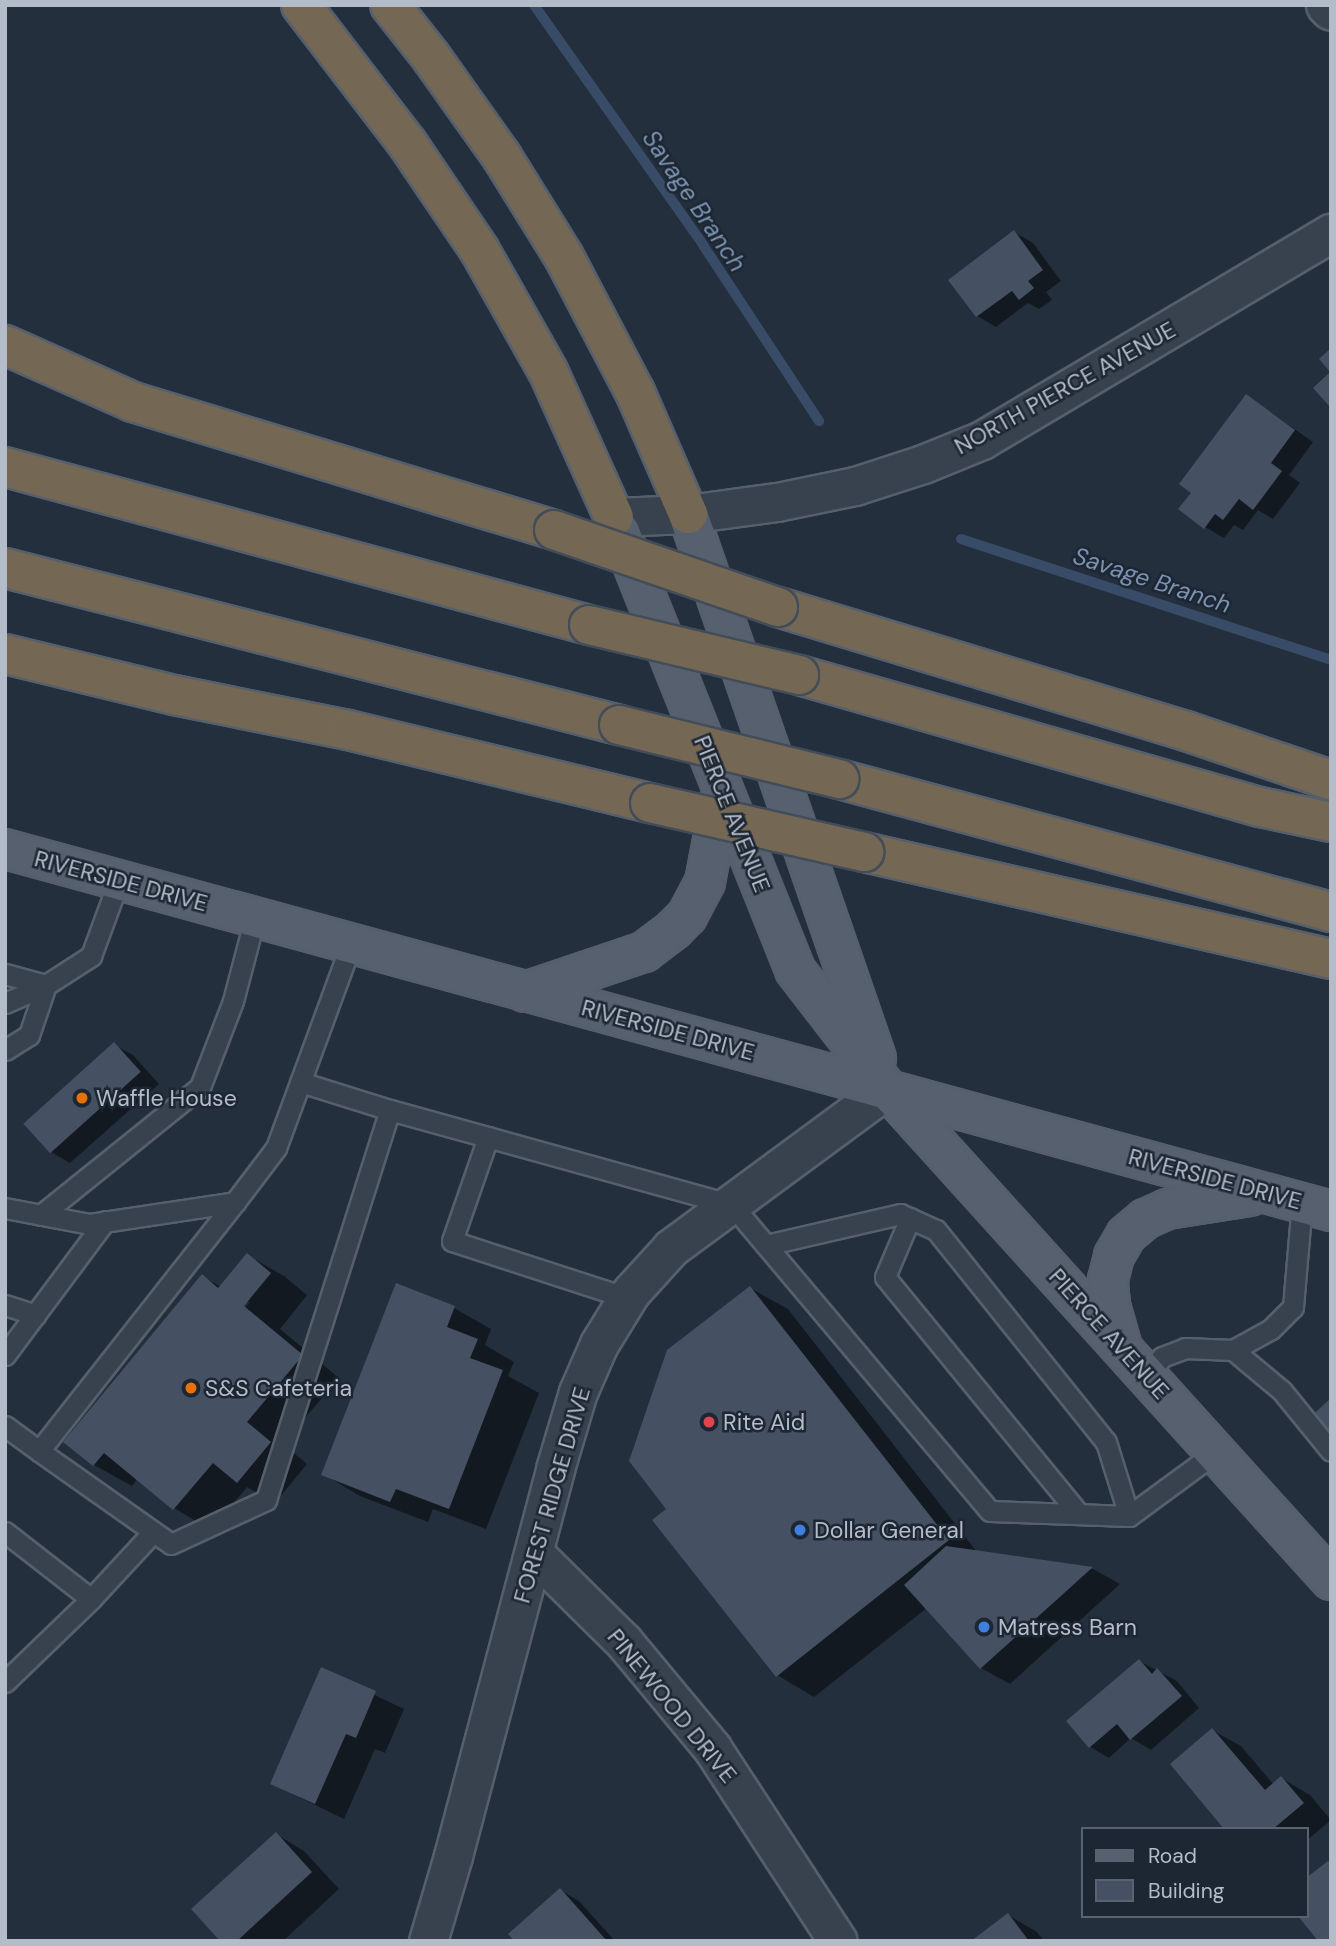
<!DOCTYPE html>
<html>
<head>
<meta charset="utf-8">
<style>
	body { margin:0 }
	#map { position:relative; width:1336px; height:1946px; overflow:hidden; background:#242f3e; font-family:"DM Sans",sans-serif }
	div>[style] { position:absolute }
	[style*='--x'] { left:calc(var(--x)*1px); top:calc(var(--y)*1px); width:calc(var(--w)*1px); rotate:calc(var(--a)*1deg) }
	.shadow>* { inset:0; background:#0007 }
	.stream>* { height:10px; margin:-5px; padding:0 5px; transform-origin:5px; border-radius:5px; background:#394c67 }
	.building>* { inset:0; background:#455162; transform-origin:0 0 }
	.roads { filter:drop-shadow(2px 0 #565f6c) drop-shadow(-2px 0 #565f6c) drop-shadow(0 2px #565f6c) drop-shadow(0 -2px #565f6c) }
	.service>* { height:19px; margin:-9.5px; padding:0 9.5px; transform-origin:9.5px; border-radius:9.5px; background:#38414e }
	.minor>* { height:37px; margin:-18.5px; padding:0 18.5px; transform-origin:18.5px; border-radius:18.5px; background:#38414e }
	.primary>* { height:38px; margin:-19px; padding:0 19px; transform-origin:19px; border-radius:19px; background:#56606e }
	.motorway>* { height:38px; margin:-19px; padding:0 19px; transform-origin:19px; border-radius:19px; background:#746855 }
	.bridges { filter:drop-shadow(2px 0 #434c59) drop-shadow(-2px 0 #434c59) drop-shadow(0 2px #434c59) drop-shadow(0 -2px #434c59) }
	.motorway-bridge>* { height:38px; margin:-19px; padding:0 19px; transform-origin:19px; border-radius:19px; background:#746855 }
	.dots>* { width:19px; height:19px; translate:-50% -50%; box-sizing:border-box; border:4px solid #1d2633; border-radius:50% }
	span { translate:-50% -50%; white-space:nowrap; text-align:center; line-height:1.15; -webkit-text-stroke:5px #1d2633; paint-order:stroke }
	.street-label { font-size:23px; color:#b4bcc9 }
	.poi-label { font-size:23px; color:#b4bcc9 }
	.left { translate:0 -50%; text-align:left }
	.water-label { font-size:24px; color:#7c92b1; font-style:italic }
	.frame { position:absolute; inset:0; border:7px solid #b4bcc9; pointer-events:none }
	.legend { position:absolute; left:1081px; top:1827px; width:228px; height:91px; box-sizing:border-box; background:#1d2633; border:2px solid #59626f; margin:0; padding:9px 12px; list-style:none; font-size:21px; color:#b4bcc9 }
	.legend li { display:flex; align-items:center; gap:14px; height:35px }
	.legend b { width:35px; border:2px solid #59626f }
</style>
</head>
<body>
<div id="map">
	<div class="shadow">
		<div style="clip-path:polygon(1014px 232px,1033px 243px,1061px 281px,1046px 292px,1052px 300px,1039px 309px,1028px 303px,996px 327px,977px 316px,951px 280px)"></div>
		<div style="clip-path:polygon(1247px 396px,1313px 442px,1289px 475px,1300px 483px,1273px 519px,1258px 510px,1243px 530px,1234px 525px,1224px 538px,1205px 527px,1193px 492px)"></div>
		<div style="clip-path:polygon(114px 1045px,133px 1055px,159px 1084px,70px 1163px,51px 1152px)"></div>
		<div style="clip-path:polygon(evenodd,247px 1255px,284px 1276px,307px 1295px,280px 1329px,339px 1378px,283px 1444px,307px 1464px,275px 1503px,247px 1487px,211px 1530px,174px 1508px,138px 1478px,132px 1486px,94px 1465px,66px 1441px,202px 1276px,221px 1287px,247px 1255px,245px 1302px,250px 1302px,239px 1314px,245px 1302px)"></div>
		<div style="clip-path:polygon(750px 1288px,788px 1309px,977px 1552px,1093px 1569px,1120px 1584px,1010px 1684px,981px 1668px,927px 1608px,814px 1697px,777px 1675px,669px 1509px)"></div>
		<div style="clip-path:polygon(454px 1308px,491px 1329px,485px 1345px,514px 1362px,508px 1376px,539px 1393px,486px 1529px,433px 1509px,428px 1522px,360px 1496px,323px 1474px)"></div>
		<div style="clip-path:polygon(1139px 1661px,1177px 1681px,1199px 1708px,1151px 1750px,1131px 1738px,1109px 1758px,1090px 1747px)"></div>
		<div style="clip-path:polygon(322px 1670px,404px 1709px,385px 1753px,375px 1749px,344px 1819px,272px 1784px)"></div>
		<div style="clip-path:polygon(1212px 1730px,1241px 1746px,1274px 1785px,1281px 1778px,1310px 1795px,1331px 1820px,1306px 1841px,1306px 1829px,1227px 1829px)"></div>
		<div style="clip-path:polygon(276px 1834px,304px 1851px,339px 1889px,283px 1941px,223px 1941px)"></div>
		<div style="clip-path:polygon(560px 1890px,579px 1901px,615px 1941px,516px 1941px)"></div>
		<div style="clip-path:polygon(1008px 1915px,1037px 1932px,1044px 1941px,974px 1941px)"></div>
	</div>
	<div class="stream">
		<div style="--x:534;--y:5;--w:294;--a:54.8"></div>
		<div style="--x:703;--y:245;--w:211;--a:56.6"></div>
		<div style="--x:961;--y:539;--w:389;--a:18.1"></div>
	</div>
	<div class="building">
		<div style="clip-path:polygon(1014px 230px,1043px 270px,1028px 281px,1034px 288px,1019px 300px,1012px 291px,976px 317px,948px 280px)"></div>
		<div style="clip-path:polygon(1331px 348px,1331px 408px,1313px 388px,1330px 372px,1319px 359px)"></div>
		<div style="clip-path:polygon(1246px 394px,1295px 430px,1271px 463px,1282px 471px,1253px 510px,1239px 499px,1223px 520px,1215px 514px,1204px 529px,1178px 509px,1191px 493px,1179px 484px)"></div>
		<div style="left:114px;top:1042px;width:40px;height:122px;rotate:48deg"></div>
		<div style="clip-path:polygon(247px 1253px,271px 1273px,244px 1306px,303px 1355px,247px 1422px,271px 1442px,237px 1483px,213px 1463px,173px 1510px,104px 1453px,93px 1466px,63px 1442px,202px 1274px,218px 1288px)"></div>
		<div style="clip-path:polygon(396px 1283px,455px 1306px,447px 1327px,478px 1339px,470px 1358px,503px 1370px,449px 1509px,396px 1489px,390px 1502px,321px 1475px)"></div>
		<div style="clip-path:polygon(750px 1286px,949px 1540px,776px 1677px,652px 1520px,666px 1509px,629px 1461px,667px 1350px)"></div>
		<div style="clip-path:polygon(1331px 1398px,1331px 1447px,1306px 1421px)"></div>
		<div style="clip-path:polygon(946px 1546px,1093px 1567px,980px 1669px,904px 1585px)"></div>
		<div style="clip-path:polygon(1139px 1659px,1152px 1674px,1157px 1668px,1182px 1696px,1130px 1740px,1117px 1724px,1089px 1748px,1066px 1721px)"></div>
		<div style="clip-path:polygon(321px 1667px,376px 1691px,356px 1738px,346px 1734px,315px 1804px,270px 1784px)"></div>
		<div style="clip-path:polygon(1212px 1728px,1265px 1790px,1281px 1776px,1304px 1803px,1273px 1829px,1224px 1829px,1170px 1764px)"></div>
		<div style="clip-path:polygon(276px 1832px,312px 1872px,237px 1941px,220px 1941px,191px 1909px)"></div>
		<div style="clip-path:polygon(1328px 1861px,1331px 1864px,1331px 1941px,1318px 1941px,1298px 1916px,1306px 1916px,1306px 1878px)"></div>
		<div style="clip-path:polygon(560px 1888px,607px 1941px,514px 1941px,508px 1934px)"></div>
		<div style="clip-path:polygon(1008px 1913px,1029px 1941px,971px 1941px)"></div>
	</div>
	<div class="roads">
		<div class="service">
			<div style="--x:5;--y:974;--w:42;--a:15"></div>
			<div style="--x:46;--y:985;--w:53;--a:108.8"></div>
			<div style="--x:29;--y:1035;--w:28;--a:148"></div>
			<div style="--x:5;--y:1003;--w:45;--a:-23.7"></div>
			<div style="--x:46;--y:985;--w:54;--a:-32.8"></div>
			<div style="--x:91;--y:956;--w:81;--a:-69.8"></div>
			<div style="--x:390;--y:1110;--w:355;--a:15.5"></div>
			<div style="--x:732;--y:1205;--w:400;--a:49.9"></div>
			<div style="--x:990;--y:1511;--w:139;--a:2.1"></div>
			<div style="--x:1129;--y:1516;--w:108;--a:-36.3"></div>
			<div style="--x:488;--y:1137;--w:110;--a:109.1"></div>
			<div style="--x:452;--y:1241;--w:184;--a:18"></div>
			<div style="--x:235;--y:1202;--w:317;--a:128.2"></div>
			<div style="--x:39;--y:1451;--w:161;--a:35.2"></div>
			<div style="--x:171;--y:1544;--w:105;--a:-24.9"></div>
			<div style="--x:266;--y:1500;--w:409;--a:-72.4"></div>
			<div style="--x:390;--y:1110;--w:94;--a:-162.7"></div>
			<div style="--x:5;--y:1208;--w:86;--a:10.7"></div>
			<div style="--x:90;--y:1224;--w:147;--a:-8.6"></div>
			<div style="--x:235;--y:1202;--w:68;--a:-52.8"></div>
			<div style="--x:276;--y:1148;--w:217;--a:-69.8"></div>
			<div style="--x:41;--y:1215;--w:204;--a:-38.8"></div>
			<div style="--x:200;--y:1087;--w:92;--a:-69"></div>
			<div style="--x:233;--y:1001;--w:87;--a:-75.3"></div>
			<div style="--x:910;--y:1218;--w:64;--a:113"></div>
			<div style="--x:885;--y:1277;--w:306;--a:50.7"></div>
			<div style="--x:766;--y:1245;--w:138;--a:-13"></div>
			<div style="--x:900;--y:1214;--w:39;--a:24"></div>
			<div style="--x:936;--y:1230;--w:272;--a:51.3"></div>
			<div style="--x:1106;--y:1442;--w:77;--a:72.7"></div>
			<div style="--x:5;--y:1305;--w:32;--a:18"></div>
			<div style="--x:1233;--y:1350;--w:64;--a:39.9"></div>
			<div style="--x:1282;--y:1391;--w:77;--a:50.8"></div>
			<div style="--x:5;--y:1355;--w:167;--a:-53.3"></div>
			<div style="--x:1147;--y:1376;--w:24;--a:-52"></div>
			<div style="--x:1162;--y:1357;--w:25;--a:-21"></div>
			<div style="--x:1185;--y:1348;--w:48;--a:2.4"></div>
			<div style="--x:1233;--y:1350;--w:43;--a:-28.9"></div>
			<div style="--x:1271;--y:1329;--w:31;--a:-45"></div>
			<div style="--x:1293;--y:1307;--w:104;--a:-85.1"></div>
			<div style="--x:5;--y:1426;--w:42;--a:36.3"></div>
			<div style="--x:5;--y:1532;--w:109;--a:37.9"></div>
			<div style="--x:91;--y:1599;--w:91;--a:-47.2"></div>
			<div style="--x:5;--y:1682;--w:120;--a:-44"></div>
		</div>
		<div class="minor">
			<div style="--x:1325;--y:5;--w:8;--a:45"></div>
			<div style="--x:614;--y:517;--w:74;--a:-2.3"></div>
			<div style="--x:688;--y:514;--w:90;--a:-7.7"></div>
			<div style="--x:777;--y:502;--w:80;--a:-11.6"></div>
			<div style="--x:855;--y:486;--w:71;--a:-17.9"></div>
			<div style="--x:923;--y:464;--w:64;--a:-22.1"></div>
			<div style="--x:982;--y:440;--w:406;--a:-30.7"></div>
			<div style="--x:535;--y:1554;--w:125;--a:44.7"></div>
			<div style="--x:624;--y:1642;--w:138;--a:50.3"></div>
			<div style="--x:712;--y:1748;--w:230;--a:56.9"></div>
			<div style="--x:428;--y:1941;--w:89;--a:-73.6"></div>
			<div style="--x:453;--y:1856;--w:400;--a:-75.2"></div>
			<div style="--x:555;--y:1469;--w:80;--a:-73.4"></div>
			<div style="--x:578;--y:1392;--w:52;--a:-66.4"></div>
			<div style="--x:599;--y:1344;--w:61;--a:-58.4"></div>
			<div style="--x:631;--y:1292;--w:59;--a:-47.7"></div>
			<div style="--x:671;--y:1248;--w:268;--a:-36.4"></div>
		</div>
		<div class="primary">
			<div style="--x:688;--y:514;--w:576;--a:70.94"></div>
			<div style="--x:620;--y:532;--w:472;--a:68.2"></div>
			<div style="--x:795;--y:970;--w:150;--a:52.3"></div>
			<div style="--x:887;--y:1089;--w:662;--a:47.88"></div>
			<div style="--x:5;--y:849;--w:1375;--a:15.27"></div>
			<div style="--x:525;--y:992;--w:126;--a:-18.6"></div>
			<div style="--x:644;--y:952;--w:38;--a:-37"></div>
			<div style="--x:674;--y:929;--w:18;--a:-45"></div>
			<div style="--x:687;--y:916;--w:38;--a:-62"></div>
			<div style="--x:705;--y:882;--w:92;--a:-79.3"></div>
			<div style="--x:1121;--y:1344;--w:41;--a:-105.8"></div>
			<div style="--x:1110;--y:1305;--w:25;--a:-95"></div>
			<div style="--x:1108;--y:1280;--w:25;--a:-76"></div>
			<div style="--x:1114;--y:1256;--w:24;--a:-60"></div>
			<div style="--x:1126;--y:1235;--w:25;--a:-40"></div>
			<div style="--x:1145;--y:1219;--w:24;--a:-24"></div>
			<div style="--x:1167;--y:1209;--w:84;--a:-8.9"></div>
		</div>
		<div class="motorway">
			<div style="--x:301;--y:5;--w:174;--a:52.5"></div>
			<div style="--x:407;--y:143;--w:130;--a:55.9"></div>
			<div style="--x:480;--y:251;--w:138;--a:60.5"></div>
			<div style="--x:548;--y:371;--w:160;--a:65.7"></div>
			<div style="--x:390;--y:5;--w:66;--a:51.7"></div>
			<div style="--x:431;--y:57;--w:123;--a:54.6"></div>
			<div style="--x:502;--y:157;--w:118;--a:58.2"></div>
			<div style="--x:564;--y:257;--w:153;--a:62.3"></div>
			<div style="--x:635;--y:392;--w:133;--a:66.5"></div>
			<div style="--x:5;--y:345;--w:140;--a:24"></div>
			<div style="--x:133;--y:402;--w:440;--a:16.9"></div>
			<div style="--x:5;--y:467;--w:605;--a:15.14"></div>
			<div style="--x:5;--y:568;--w:634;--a:14.34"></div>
			<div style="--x:778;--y:607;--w:426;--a:16.9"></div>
			<div style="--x:1186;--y:731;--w:153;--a:18.7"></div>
			<div style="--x:5;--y:654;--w:174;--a:13.6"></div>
			<div style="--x:174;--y:695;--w:177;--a:11.4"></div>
			<div style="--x:348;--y:730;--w:311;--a:13.6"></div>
			<div style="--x:799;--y:675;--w:480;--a:16"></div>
			<div style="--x:1260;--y:807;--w:73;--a:11.9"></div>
			<div style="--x:839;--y:779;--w:510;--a:15.13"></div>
			<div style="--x:864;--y:852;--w:479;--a:12.9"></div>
		</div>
	</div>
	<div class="bridges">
		<div class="motorway-bridge">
			<div style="--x:554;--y:530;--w:237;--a:19"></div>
			<div style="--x:589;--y:625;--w:216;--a:13.4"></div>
			<div style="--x:619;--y:725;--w:227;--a:13.8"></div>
			<div style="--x:650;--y:803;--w:220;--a:12.9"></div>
		</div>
	</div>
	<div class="dots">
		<div style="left:82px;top:1098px;background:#e8710a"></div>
		<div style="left:191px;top:1388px;background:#e8710a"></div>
		<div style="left:709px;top:1422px;background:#e0444e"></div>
		<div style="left:800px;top:1530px;background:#3f7fe0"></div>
		<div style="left:984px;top:1627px;background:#3f7fe0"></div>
	</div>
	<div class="street-label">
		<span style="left:1065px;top:388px;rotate:-29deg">NORTH PIERCE AVENUE</span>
		<span style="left:732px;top:814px;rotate:68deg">PIERCE AVENUE</span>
		<span style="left:121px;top:881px;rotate:15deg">RIVERSIDE DRIVE</span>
		<span style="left:668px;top:1030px;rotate:15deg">RIVERSIDE DRIVE</span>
		<span style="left:1215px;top:1179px;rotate:15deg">RIVERSIDE DRIVE</span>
		<span style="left:1109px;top:1334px;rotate:48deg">PIERCE AVENUE</span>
		<span style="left:552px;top:1495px;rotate:-74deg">FOREST RIDGE DRIVE</span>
		<span style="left:672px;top:1706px;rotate:51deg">PINEWOOD DRIVE</span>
	</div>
	<div class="poi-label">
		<span class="left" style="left:96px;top:1098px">Waffle House</span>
		<span class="left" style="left:205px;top:1388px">S&amp;S Cafeteria</span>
		<span class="left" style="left:723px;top:1422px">Rite Aid</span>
		<span class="left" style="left:814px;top:1530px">Dollar General</span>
		<span class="left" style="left:998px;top:1627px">Matress Barn</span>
	</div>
	<div class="water-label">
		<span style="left:694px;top:201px;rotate:56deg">Savage Branch</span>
		<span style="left:1152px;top:580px;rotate:18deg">Savage Branch</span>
	</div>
	<div class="frame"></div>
	<ul class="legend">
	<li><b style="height:9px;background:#56606e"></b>Road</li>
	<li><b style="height:19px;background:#455162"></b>Building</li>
	</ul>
</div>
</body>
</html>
